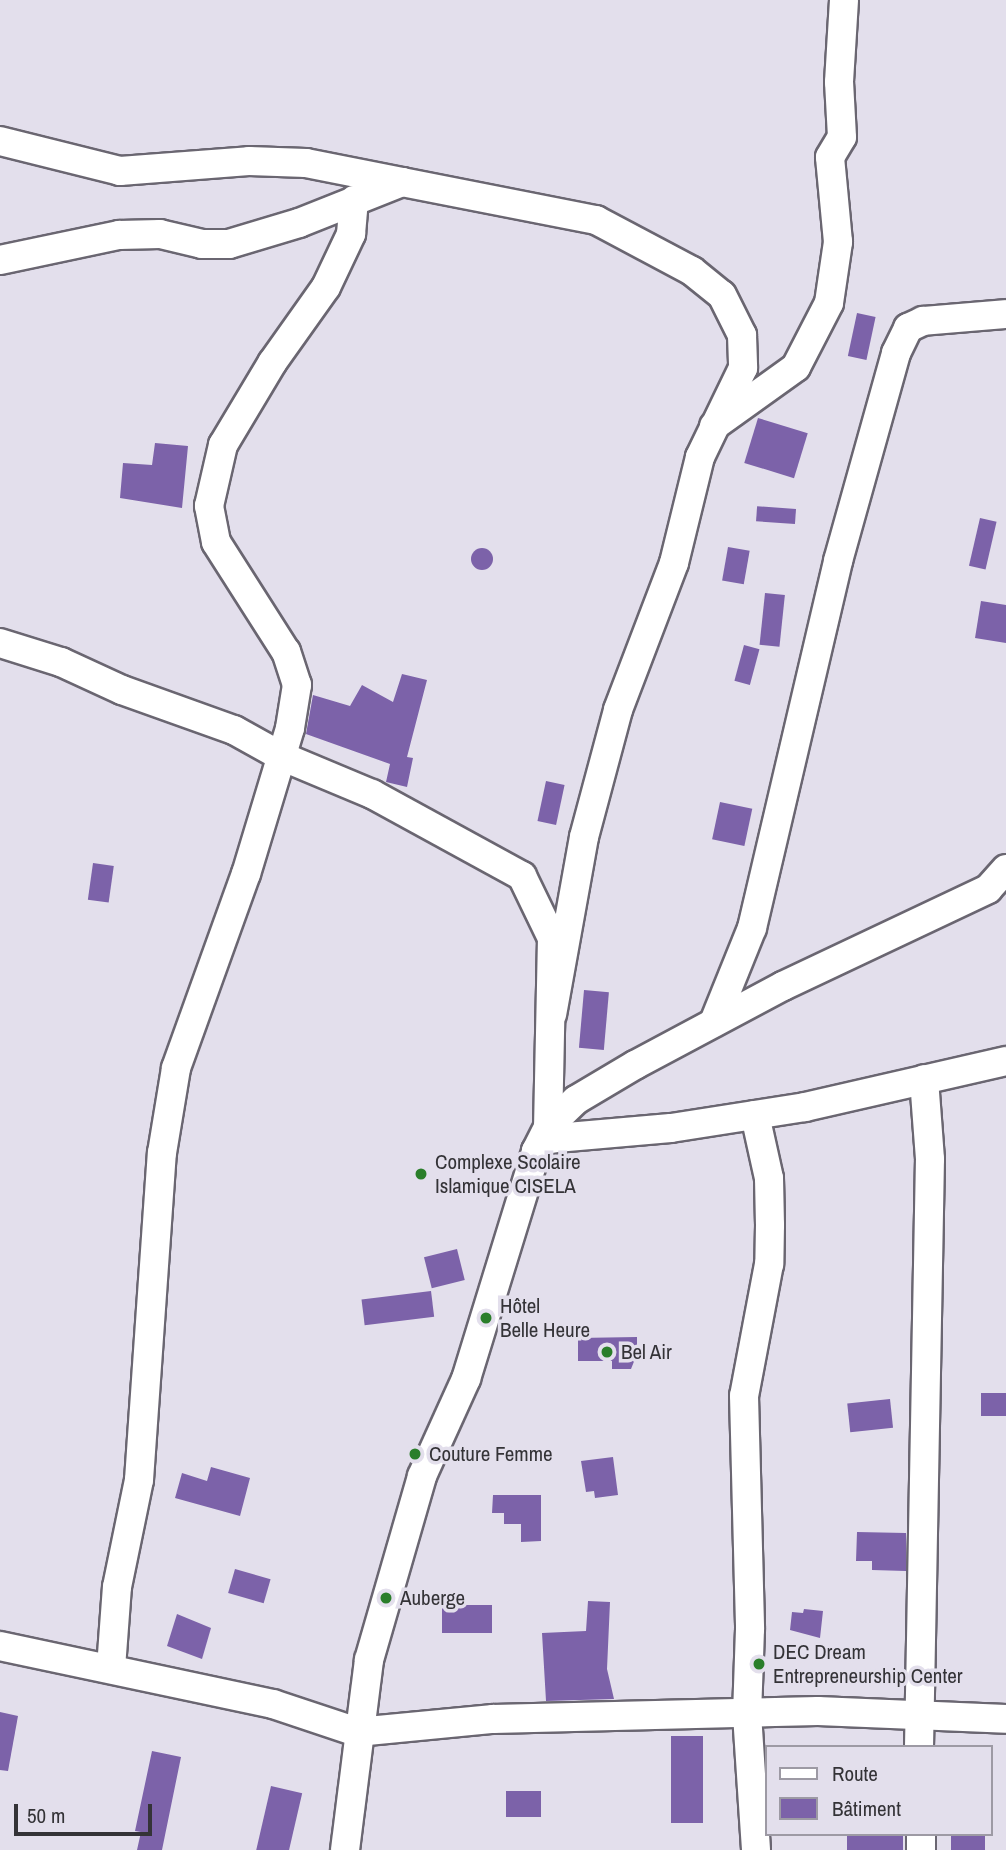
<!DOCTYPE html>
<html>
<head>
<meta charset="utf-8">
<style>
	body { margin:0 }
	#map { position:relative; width:1006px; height:1850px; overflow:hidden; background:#e3dfec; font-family:"Archivo Narrow",sans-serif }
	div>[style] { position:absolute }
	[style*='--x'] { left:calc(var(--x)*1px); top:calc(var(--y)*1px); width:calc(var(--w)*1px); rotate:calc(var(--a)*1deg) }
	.building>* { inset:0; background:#7c62a9; transform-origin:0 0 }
	.round { border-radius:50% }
	.roads { filter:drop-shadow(2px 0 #6a6671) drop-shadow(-2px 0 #6a6671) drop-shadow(0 2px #6a6671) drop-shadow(0 -2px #6a6671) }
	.minor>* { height:28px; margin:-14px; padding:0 14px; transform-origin:14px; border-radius:14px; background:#fff }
	.dots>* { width:19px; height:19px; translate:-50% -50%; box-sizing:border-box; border:4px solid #e3dfec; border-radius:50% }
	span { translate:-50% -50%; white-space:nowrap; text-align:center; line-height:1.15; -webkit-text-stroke:7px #e3dfec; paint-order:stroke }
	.poi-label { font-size:21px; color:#343337 }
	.left { translate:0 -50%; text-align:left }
	.legend { position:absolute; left:765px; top:1745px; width:228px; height:91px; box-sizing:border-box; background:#e3dfec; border:2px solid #9d9aa4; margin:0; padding:9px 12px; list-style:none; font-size:21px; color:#343337 }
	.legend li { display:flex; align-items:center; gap:14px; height:35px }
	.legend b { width:35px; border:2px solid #9d9aa4 }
	.scale { position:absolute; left:14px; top:1804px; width:138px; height:32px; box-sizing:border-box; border:4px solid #343337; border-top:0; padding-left:9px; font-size:21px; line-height:24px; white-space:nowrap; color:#343337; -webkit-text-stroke:5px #e3dfec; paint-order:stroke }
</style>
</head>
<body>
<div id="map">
	<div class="building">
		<div style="left:857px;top:313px;width:19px;height:44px;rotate:12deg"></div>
		<div style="left:758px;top:418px;width:52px;height:47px;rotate:17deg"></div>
		<div style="clip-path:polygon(155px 443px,188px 446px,182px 508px,120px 498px,123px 463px,152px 465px)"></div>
		<div style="left:796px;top:509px;width:15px;height:39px;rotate:94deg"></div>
		<div style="left:980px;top:518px;width:17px;height:49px;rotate:13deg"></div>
		<div style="left:728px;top:547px;width:22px;height:34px;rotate:10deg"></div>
		<div class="round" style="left:471px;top:548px;width:22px;height:22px"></div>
		<div style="left:765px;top:593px;width:20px;height:52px;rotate:6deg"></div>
		<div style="clip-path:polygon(981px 601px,1006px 605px,1006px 643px,975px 638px)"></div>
		<div style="left:744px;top:645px;width:16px;height:37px;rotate:15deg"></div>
		<div style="clip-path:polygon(402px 674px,427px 680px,407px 757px,413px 758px,407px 787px,386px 782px,390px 764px,306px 734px,313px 695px,350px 706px,362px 685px,393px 702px)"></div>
		<div style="left:546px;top:781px;width:19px;height:41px;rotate:12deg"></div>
		<div style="left:720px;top:802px;width:33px;height:38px;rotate:12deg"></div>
		<div style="left:93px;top:863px;width:21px;height:37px;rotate:8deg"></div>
		<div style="left:584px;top:990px;width:25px;height:58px;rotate:5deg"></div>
		<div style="left:457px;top:1249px;width:32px;height:34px;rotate:76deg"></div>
		<div style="left:431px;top:1291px;width:26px;height:70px;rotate:83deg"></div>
		<div style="clip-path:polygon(637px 1337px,637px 1354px,631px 1369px,612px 1369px,612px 1361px,578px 1361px,578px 1338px)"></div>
		<div style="left:1006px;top:1393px;width:23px;height:25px;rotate:90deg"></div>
		<div style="left:890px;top:1399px;width:29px;height:43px;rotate:84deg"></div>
		<div style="clip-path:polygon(613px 1457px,618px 1495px,595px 1498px,594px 1491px,586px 1492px,581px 1461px)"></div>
		<div style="clip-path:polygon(211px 1467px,250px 1478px,240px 1516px,175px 1498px,182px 1473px,207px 1481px)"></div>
		<div style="clip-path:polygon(493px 1495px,541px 1495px,541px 1541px,521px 1542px,521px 1524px,504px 1524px,504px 1513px,492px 1513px)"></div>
		<div style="clip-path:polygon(857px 1532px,906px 1533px,906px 1571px,872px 1570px,872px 1561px,856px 1561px)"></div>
		<div style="left:235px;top:1569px;width:37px;height:25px;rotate:16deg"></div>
		<div style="clip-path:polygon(588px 1601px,610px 1602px,607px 1669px,614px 1699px,546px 1701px,542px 1633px,586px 1631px)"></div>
		<div style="left:492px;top:1605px;width:28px;height:50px;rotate:90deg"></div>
		<div style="clip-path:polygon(804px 1609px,823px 1611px,820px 1638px,790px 1630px,792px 1612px,803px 1613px)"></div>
		<div style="clip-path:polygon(177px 1614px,211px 1628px,202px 1659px,167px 1646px)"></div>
		<div style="clip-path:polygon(0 1712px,18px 1716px,8px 1771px,0 1770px)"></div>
		<div style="left:703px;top:1736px;width:87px;height:32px;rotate:90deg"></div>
		<div style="clip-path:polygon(152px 1751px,181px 1757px,162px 1850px,137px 1850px,141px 1832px,135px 1831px)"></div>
		<div style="left:271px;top:1786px;width:32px;height:66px;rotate:13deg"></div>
		<div style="left:506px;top:1791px;width:35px;height:26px"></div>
		<div style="left:847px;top:1834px;width:56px;height:16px"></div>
		<div style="left:951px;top:1834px;width:34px;height:16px"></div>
	</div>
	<div class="roads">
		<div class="minor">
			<div style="--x:0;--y:141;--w:124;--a:14"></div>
			<div style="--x:120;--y:171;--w:129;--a:-4.4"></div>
			<div style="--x:249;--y:161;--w:57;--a:2"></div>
			<div style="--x:306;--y:163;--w:98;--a:11.2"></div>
			<div style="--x:0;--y:260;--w:122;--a:-11.9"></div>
			<div style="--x:119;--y:235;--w:41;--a:-1.4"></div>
			<div style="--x:160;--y:234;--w:43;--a:13.4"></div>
			<div style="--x:202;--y:244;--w:27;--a:0"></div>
			<div style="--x:229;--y:244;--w:73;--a:-16.7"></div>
			<div style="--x:299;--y:223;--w:111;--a:-21.7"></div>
			<div style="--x:402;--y:182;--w:198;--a:11.1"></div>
			<div style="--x:596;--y:220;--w:109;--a:28"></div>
			<div style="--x:692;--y:271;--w:38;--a:39"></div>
			<div style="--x:722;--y:295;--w:45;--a:63.4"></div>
			<div style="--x:742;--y:335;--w:33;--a:88"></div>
			<div style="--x:743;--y:368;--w:99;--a:115.8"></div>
			<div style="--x:700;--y:457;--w:109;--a:103.8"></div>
			<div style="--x:674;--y:563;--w:157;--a:110.9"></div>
			<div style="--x:618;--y:710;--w:131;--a:105"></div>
			<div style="--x:584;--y:837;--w:180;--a:100.2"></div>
			<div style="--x:714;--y:426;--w:101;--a:-35.7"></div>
			<div style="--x:796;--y:367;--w:72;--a:-62.7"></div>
			<div style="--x:829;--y:303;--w:62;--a:-81.6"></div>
			<div style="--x:838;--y:242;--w:85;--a:-95.4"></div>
			<div style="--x:830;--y:157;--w:23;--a:-59"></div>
			<div style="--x:842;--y:137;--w:55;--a:-93.1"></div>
			<div style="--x:839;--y:82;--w:82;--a:-86.5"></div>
			<div style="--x:0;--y:643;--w:64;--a:17.3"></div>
			<div style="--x:61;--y:662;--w:67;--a:24.7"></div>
			<div style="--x:122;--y:690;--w:119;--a:19.7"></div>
			<div style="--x:234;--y:730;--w:54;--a:29"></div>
			<div style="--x:281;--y:756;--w:99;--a:22.7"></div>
			<div style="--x:372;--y:794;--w:171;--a:28.7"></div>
			<div style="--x:522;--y:876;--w:69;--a:64.2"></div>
			<div style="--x:552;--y:938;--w:189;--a:91.2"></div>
			<div style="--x:714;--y:1022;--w:101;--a:-68"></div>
			<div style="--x:752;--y:928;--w:377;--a:-76.8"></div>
			<div style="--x:838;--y:561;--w:216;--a:-74.4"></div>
			<div style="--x:896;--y:353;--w:28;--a:-64"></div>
			<div style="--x:908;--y:328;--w:17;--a:-25"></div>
			<div style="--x:923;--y:321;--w:83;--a:-4.8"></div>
			<div style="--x:755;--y:1115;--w:65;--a:77.5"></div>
			<div style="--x:769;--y:1178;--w:47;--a:88.8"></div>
			<div style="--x:770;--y:1225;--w:39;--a:91"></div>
			<div style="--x:769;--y:1264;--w:134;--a:100.7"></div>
			<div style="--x:744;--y:1396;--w:233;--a:88.5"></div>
			<div style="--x:750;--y:1629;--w:85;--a:92"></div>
			<div style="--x:747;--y:1714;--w:136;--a:86.2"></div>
			<div style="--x:536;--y:1151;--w:14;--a:-51"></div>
			<div style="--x:545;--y:1140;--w:11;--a:-10"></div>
			<div style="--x:556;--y:1138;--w:115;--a:-5"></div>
			<div style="--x:671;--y:1128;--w:136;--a:-8.9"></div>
			<div style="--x:805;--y:1107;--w:206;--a:-12.9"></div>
			<div style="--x:0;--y:1646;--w:279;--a:12"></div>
			<div style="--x:273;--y:1704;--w:89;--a:18.4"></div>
			<div style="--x:357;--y:1732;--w:137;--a:-5.5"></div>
			<div style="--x:493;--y:1719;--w:325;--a:-1.4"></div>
			<div style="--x:818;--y:1711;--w:188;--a:2.4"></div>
			<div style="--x:111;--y:1668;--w:81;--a:-85.8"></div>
			<div style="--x:117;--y:1587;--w:109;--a:-78.4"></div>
			<div style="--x:139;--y:1480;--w:328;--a:-86"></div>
			<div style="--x:162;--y:1153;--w:86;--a:-80.6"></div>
			<div style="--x:176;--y:1068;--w:206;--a:-70.2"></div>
			<div style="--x:246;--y:874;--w:152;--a:-73.2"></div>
			<div style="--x:290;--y:728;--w:44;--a:-80.8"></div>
			<div style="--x:297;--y:685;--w:35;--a:-108"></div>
			<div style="--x:286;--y:652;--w:130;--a:-122.5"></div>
			<div style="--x:216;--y:542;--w:37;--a:-101"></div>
			<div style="--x:209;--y:506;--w:63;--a:-77.1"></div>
			<div style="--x:223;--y:445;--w:96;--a:-59.1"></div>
			<div style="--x:272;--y:363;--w:93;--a:-54.6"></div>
			<div style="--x:326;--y:287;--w:59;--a:-64.7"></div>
			<div style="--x:351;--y:234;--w:34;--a:-85"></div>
			<div style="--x:919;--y:1747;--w:588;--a:-88.93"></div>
			<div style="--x:930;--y:1159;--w:80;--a:-94.3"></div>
			<div style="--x:345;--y:1850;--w:192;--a:-82.8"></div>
			<div style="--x:369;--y:1660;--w:191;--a:-73.9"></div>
			<div style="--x:422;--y:1476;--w:107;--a:-65.6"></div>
			<div style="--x:466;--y:1379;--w:239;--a:-72.9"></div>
			<div style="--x:536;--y:1151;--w:27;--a:-63"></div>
			<div style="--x:548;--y:1127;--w:39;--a:-44"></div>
			<div style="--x:576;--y:1100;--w:69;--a:-30.7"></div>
			<div style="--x:635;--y:1065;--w:168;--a:-28.1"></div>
			<div style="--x:783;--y:986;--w:227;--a:-25.3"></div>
			<div style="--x:988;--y:889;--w:27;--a:-48"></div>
			<div style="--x:921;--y:1850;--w:16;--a:-90"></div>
		</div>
	</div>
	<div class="dots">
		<div style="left:421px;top:1174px;background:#2a7e2a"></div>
		<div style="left:486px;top:1318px;background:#2a7e2a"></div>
		<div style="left:607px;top:1352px;background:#2a7e2a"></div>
		<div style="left:415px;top:1454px;background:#2a7e2a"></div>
		<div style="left:386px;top:1598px;background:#2a7e2a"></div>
		<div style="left:759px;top:1664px;background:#2a7e2a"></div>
	</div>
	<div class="poi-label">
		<span class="left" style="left:435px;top:1174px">Complexe Scolaire<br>Islamique CISELA</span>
		<span class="left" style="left:500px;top:1318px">Hôtel<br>Belle Heure</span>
		<span class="left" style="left:621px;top:1352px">Bel Air</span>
		<span class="left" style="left:429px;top:1454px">Couture Femme</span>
		<span class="left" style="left:400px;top:1598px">Auberge</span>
		<span class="left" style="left:773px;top:1664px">DEC Dream<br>Entrepreneurship Center</span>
	</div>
	<ul class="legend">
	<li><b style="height:9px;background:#fff"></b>Route</li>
	<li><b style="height:19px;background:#7c62a9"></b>Bâtiment</li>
	</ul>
	<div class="scale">50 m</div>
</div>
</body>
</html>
